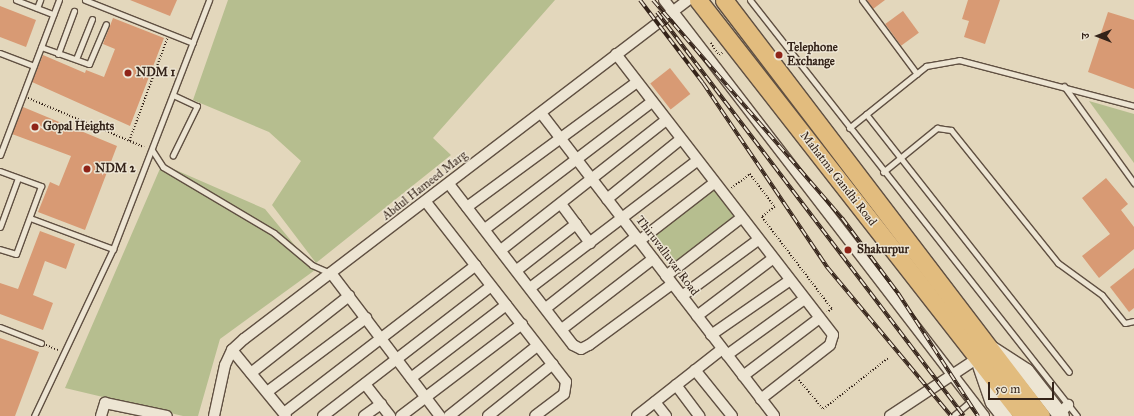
<!DOCTYPE html>
<html>
<head>
<meta charset="utf-8">
<style>
	body { margin:0 }
	#map { position:relative; width:1134px; height:416px; overflow:hidden; background:#e3d7bc; font-family:"IM FELL Great Primer","Noto Serif Devanagari",serif }
	div>[style] { position:absolute }
	[style*='--x'] { left:calc(var(--x)*1px); top:calc(var(--y)*1px); width:calc(var(--w)*1px); rotate:calc(var(--a)*1deg) }
	.green>* { inset:0; background:#b6be8f; transform-origin:0 0 }
	.building>* { inset:0; background:#d89a74; transform-origin:0 0 }
	.path>* { height:1.5px; margin-top:-0.75px; transform-origin:0; background:repeating-linear-gradient(90deg,#342319 0 1px,transparent 0 3px) }
	.roads { filter:drop-shadow(1px 0 #605042) drop-shadow(-1px 0 #605042) drop-shadow(0 1px #605042) drop-shadow(0 -1px #605042) }
	.lane>* { height:5px; margin:-2.5px; padding:0 2.5px; transform-origin:2.5px; border-radius:2.5px; background:#ede5d3 }
	.street>* { height:10px; margin:-5px; padding:0 5px; transform-origin:5px; border-radius:5px; background:#ede5d3 }
	.secondary>* { height:15px; margin:-7.5px; padding:0 7.5px; transform-origin:7.5px; border-radius:7.5px; background:#ede5d3 }
	.primary>* { height:17px; margin:-8.5px; padding:0 8.5px; transform-origin:8.5px; border-radius:8.5px; background:#e2bc7e }
	.rail>* { height:4px; margin-top:-2px; transform-origin:0; background:repeating-linear-gradient(90deg,#ede5d3 0 8px,#342319 0 16px); box-sizing:border-box; border-block:1px solid #342319 }
	.dots>* { width:11px; height:11px; translate:-50% -50%; box-sizing:border-box; border:2px solid #ede5d3; border-radius:50% }
	span { translate:-50% -50%; white-space:nowrap; text-align:center; line-height:1.15; -webkit-text-stroke:3px #ede5d3; paint-order:stroke }
	.poi-label { font-size:12px; color:#342319; font-weight:700 }
	.left { translate:0 -50%; text-align:left }
	.street-label { font-size:12px; color:#342319 }
	.north { position:absolute; left:1078px; top:16px; width:40px; height:40px; -webkit-text-stroke:3px #ede5d3; paint-order:stroke; rotate:270deg; font-size:11px; font-weight:700; line-height:16px; text-align:center; color:#342319 }
	.north::after { content:''; display:block; margin:auto; width:14px; height:18px; background:#342319; clip-path:polygon(50% 0,100% 100%,50% 72%,0 100%) }
	.scale { position:absolute; left:988px; top:382px; width:66px; height:18px; box-sizing:border-box; border:2px solid #342319; border-top:0; padding-left:5px; font-size:12px; line-height:14px; white-space:nowrap; color:#342319; -webkit-text-stroke:3px #ede5d3; paint-order:stroke }
</style>
</head>
<body>
<div id="map">
	<div class="green">
		<div style="clip-path:polygon(228px 0,555px 0,433px 138px,451px 155px,316px 263px,272px 205px,301px 161px,269px 132px,193px 100px)"></div>
		<div style="clip-path:polygon(1089px 101px,1134px 114px,1134px 163px)"></div>
		<div style="clip-path:polygon(162px 164px,265px 209px,315px 270px,220px 339px,198px 416px,183px 416px,65px 388px)"></div>
		<div style="left:713px;top:189px;width:38px;height:80px;rotate:53deg"></div>
	</div>
	<div class="building">
		<div style="clip-path:polygon(130px 0,177px 0,170px 16px)"></div>
		<div style="clip-path:polygon(867px 0,885px 0,873px 9px)"></div>
		<div style="clip-path:polygon(968px 0,1000px 0,985px 44px,964px 37px,969px 21px,962px 19px)"></div>
		<div style="clip-path:polygon(0 6px,36px 20px,26px 47px,0 37px)"></div>
		<div style="left:903px;top:11px;width:27px;height:22px;rotate:54deg"></div>
		<div style="clip-path:polygon(1108px 12px,1134px 20px,1134px 89px,1088px 72px)"></div>
		<div style="clip-path:polygon(113px 18px,164px 38px,130px 126px,32px 82px,43px 55px,85px 73px,86px 70px,104px 77px,115px 49px,103px 44px)"></div>
		<div style="left:670px;top:68px;width:33px;height:25px;rotate:52deg"></div>
		<div style="clip-path:polygon(23px 107px,117px 146px,85px 230px,38px 212px,50px 182px,59px 186px,71px 156px,12px 134px)"></div>
		<div style="clip-path:polygon(1106px 178px,1128px 204px,1121px 210px,1134px 227px,1134px 249px,1099px 278px,1082px 256px,1110px 234px,1082px 198px)"></div>
		<div style="clip-path:polygon(40px 231px,75px 244px,66px 269px,45px 261px,33px 295px,53px 303px,43px 330px,0 314px,0 283px,18px 289px)"></div>
		<div style="clip-path:polygon(1134px 268px,1134px 308px,1129px 312px,1110px 287px)"></div>
		<div style="clip-path:polygon(0 338px,39px 352px,15px 416px,0 416px)"></div>
	</div>
	<div class="path">
		<div style="--x:711;--y:43;--w:14;--a:56"></div>
		<div style="--x:719;--y:55;--w:4;--a:-34"></div>
		<div style="--x:28;--y:98;--w:126;--a:22.9"></div>
		<div style="--x:129;--y:141;--w:109;--a:-69.6"></div>
		<div style="--x:731;--y:188;--w:24;--a:-36"></div>
		<div style="--x:750;--y:174;--w:41;--a:52.9"></div>
		<div style="--x:775;--y:207;--w:16;--a:142"></div>
		<div style="--x:762;--y:217;--w:116;--a:52.7"></div>
		<div style="--x:832;--y:309;--w:6;--a:141"></div>
		<div style="--x:46;--y:345;--w:13;--a:23"></div>
		<div style="--x:799;--y:380;--w:38;--a:50"></div>
		<div style="--x:823;--y:409;--w:83;--a:-38.1"></div>
	</div>
	<div class="roads">
		<div class="lane">
			<div style="--x:16;--y:0;--w:40;--a:21"></div>
			<div style="--x:85;--y:0;--w:116;--a:21.7"></div>
			<div style="--x:750;--y:0;--w:529;--a:51.83"></div>
			<div style="--x:862;--y:0;--w:92;--a:53.4"></div>
			<div style="--x:37;--y:8;--w:9;--a:-69"></div>
			<div style="--x:41;--y:47;--w:51;--a:19.5"></div>
			<div style="--x:89;--y:64;--w:43;--a:-67"></div>
			<div style="--x:0;--y:53;--w:36;--a:21"></div>
			<div style="--x:58;--y:54;--w:46;--a:-69.6"></div>
			<div style="--x:76;--y:59;--w:43;--a:-68.2"></div>
			<div style="--x:1064;--y:86;--w:120;--a:54.2"></div>
			<div style="--x:173;--y:95;--w:26;--a:25"></div>
			<div style="--x:197;--y:106;--w:55;--a:116.1"></div>
			<div style="--x:866;--y:114;--w:328;--a:51.8"></div>
			<div style="--x:849;--y:128;--w:99;--a:-38.8"></div>
			<div style="--x:926;--y:66;--w:34;--a:-10"></div>
			<div style="--x:959;--y:60;--w:181;--a:14.7"></div>
			<div style="--x:152;--y:150;--w:20;--a:57"></div>
			<div style="--x:163;--y:167;--w:129;--a:30.7"></div>
			<div style="--x:274;--y:233;--w:50;--a:40.1"></div>
			<div style="--x:312;--y:265;--w:20;--a:24"></div>
			<div style="--x:0;--y:155;--w:166;--a:-69.2"></div>
			<div style="--x:0;--y:171;--w:44;--a:20.1"></div>
			<div style="--x:41;--y:186;--w:72;--a:110.2"></div>
			<div style="--x:16;--y:254;--w:17;--a:-163"></div>
			<div style="--x:883;--y:172;--w:70;--a:-39.2"></div>
			<div style="--x:937;--y:128;--w:14;--a:8"></div>
			<div style="--x:951;--y:130;--w:171;--a:51.2"></div>
			<div style="--x:1058;--y:263;--w:54;--a:36"></div>
			<div style="--x:1102;--y:295;--w:36;--a:51"></div>
			<div style="--x:1125;--y:323;--w:9;--a:-13"></div>
			<div style="--x:30;--y:218;--w:89;--a:20.5"></div>
			<div style="--x:0;--y:227;--w:52;--a:-69.8"></div>
			<div style="--x:0;--y:327;--w:44;--a:21.3"></div>
			<div style="--x:34;--y:416;--w:185;--a:-64.7"></div>
			<div style="--x:113;--y:249;--w:267;--a:-68.9"></div>
			<div style="--x:953;--y:416;--w:25;--a:-40"></div>
		</div>
		<div class="street">
			<div style="--x:664;--y:0;--w:525;--a:52.43"></div>
			<div style="--x:616;--y:54;--w:355;--a:52.3"></div>
			<div style="--x:833;--y:335;--w:10;--a:107"></div>
			<div style="--x:830;--y:345;--w:88;--a:142"></div>
			<div style="--x:541;--y:113;--w:382;--a:52.4"></div>
			<div style="--x:449;--y:184;--w:203;--a:52.4"></div>
			<div style="--x:573;--y:345;--w:9;--a:27"></div>
			<div style="--x:581;--y:349;--w:9;--a:-27"></div>
			<div style="--x:589;--y:345;--w:103;--a:-36.3"></div>
			<div style="--x:607;--y:199;--w:95;--a:-39"></div>
			<div style="--x:426;--y:202;--w:228;--a:52.1"></div>
			<div style="--x:566;--y:382;--w:12;--a:99"></div>
			<div style="--x:564;--y:394;--w:36;--a:143"></div>
			<div style="--x:561;--y:204;--w:49;--a:53.4"></div>
			<div style="--x:467;--y:207;--w:211;--a:-36.3"></div>
			<div style="--x:485;--y:229;--w:210;--a:-37.3"></div>
			<div style="--x:639;--y:241;--w:95;--a:-37.7"></div>
			<div style="--x:501;--y:250;--w:210;--a:-38.2"></div>
			<div style="--x:517;--y:270;--w:75;--a:-37.9"></div>
			<div style="--x:331;--y:273;--w:180;--a:52.7"></div>
			<div style="--x:666;--y:276;--w:95;--a:-37.7"></div>
			<div style="--x:530;--y:288;--w:210;--a:-37.3"></div>
			<div style="--x:682;--y:296;--w:94;--a:-36.4"></div>
			<div style="--x:546;--y:308;--w:115;--a:-38.3"></div>
			<div style="--x:697;--y:316;--w:94;--a:-37.2"></div>
			<div style="--x:562;--y:329;--w:115;--a:-37.6"></div>
			<div style="--x:711;--y:335;--w:95;--a:-34.7"></div>
			<div style="--x:232;--y:350;--w:85;--a:50.7"></div>
			<div style="--x:727;--y:355;--w:94;--a:-35.9"></div>
			<div style="--x:695;--y:370;--w:59;--a:51.2"></div>
			<div style="--x:251;--y:373;--w:125;--a:-38.2"></div>
			<div style="--x:743;--y:376;--w:94;--a:-37.2"></div>
			<div style="--x:411;--y:378;--w:120;--a:-37.5"></div>
			<div style="--x:365;--y:384;--w:41;--a:52"></div>
			<div style="--x:676;--y:385;--w:39;--a:53"></div>
			<div style="--x:267;--y:392;--w:124;--a:-36.8"></div>
			<div style="--x:655;--y:402;--w:18;--a:52"></div>
			<div style="--x:284;--y:413;--w:242;--a:-37.6"></div>
			<div style="--x:1059;--y:414;--w:13;--a:-45"></div>
			<div style="--x:101;--y:416;--w:14;--a:-73"></div>
			<div style="--x:105;--y:403;--w:63;--a:11.8"></div>
			<div style="--x:214;--y:416;--w:52;--a:-77.8"></div>
			<div style="--x:225;--y:365;--w:17;--a:-65"></div>
			<div style="--x:232;--y:350;--w:16;--a:-43"></div>
			<div style="--x:244;--y:339;--w:559;--a:-37.36"></div>
			<div style="--x:323;--y:416;--w:212;--a:-37.7"></div>
			<div style="--x:364;--y:416;--w:21;--a:-35"></div>
			<div style="--x:401;--y:416;--w:152;--a:-37.2"></div>
			<div style="--x:449;--y:416;--w:112;--a:-38.5"></div>
			<div style="--x:488;--y:416;--w:83;--a:-38.7"></div>
			<div style="--x:637;--y:416;--w:108;--a:-38.2"></div>
			<div style="--x:890;--y:416;--w:105;--a:-33.4"></div>
		</div>
		<div class="secondary">
			<div style="--x:992;--y:349;--w:40;--a:32.9"></div>
			<div style="--x:1026;--y:371;--w:57;--a:52.1"></div>
			<div style="--x:980;--y:365;--w:39;--a:71"></div>
			<div style="--x:993;--y:402;--w:18;--a:52"></div>
		</div>
		<div class="primary">
			<div style="--x:698;--y:0;--w:528;--a:52"></div>
			<div style="--x:724;--y:0;--w:523;--a:52.69"></div>
		</div>
	</div>
	<div class="rail">
		<div style="--x:640;--y:0;--w:104;--a:52.8"></div>
		<div style="--x:703;--y:83;--w:222;--a:56"></div>
		<div style="--x:827;--y:267;--w:194;--a:50.2"></div>
		<div style="--x:653;--y:0;--w:289;--a:49.1"></div>
		<div style="--x:842;--y:218;--w:94;--a:53.3"></div>
		<div style="--x:898;--y:293;--w:147;--a:57"></div>
		<div style="--x:657;--y:12;--w:507;--a:52.77"></div>
	</div>
	<div class="dots">
		<div style="left:779px;top:55px;background:#8f2418"></div>
		<div style="left:128px;top:73px;background:#8f2418"></div>
		<div style="left:35px;top:127px;background:#8f2418"></div>
		<div style="left:87px;top:169px;background:#8f2418"></div>
		<div style="left:848px;top:250px;background:#8f2418"></div>
	</div>
	<div class="poi-label">
		<span class="left" style="left:787px;top:55px">Telephone<br>Exchange</span>
		<span class="left" style="left:136px;top:73px">NDM 1</span>
		<span class="left" style="left:43px;top:127px">Gopal Heights</span>
		<span class="left" style="left:95px;top:169px">NDM 2</span>
		<span class="left" style="left:857px;top:250px">Shakurpur</span>
	</div>
	<div class="street-label">
		<span style="left:838px;top:179px;rotate:52deg">Mahatma Gandhi Road</span>
		<span style="left:425px;top:186px;rotate:-38deg">Abdul Hameed Marg</span>
		<span style="left:667px;top:256px;rotate:53deg">Thiruvalluvar Road</span>
	</div>
	<div class="north">उ</div>
	<div class="scale">50 m</div>
</div>
</body>
</html>
